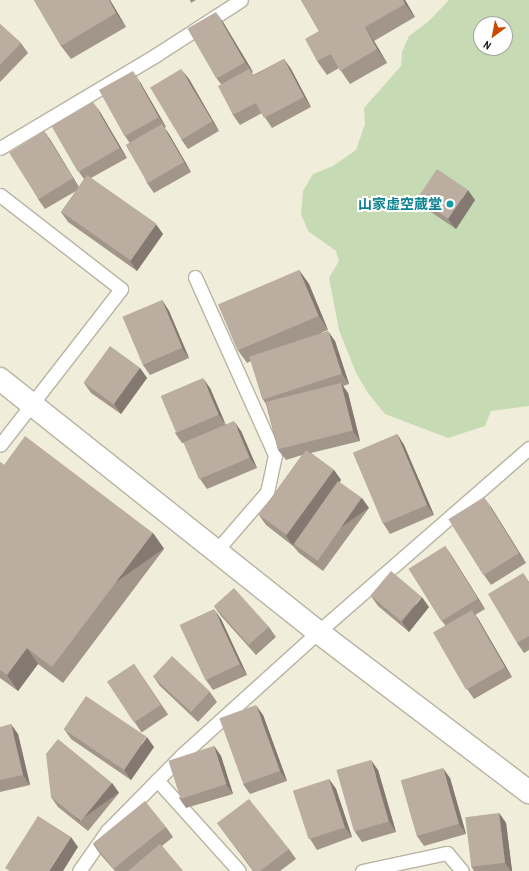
<!DOCTYPE html>
<html>
<head>
<meta charset="utf-8">
<style>
	body { margin:0 }
	#map { position:relative; width:529px; height:871px; overflow:hidden; background:#f1eddb; font-family:"Archivo Narrow","Noto Sans JP",sans-serif }
	div>[style] { position:absolute }
	[style*='--x'] { left:calc(var(--x)*1px); top:calc(var(--y)*1px); width:calc(var(--w)*1px); rotate:calc(var(--a)*1deg) }
	.green>* { inset:0; background:#c6dbb3 }
	.roads { filter:drop-shadow(1px 0 #b8b4a3) drop-shadow(-1px 0 #b8b4a3) drop-shadow(0 1px #b8b4a3) drop-shadow(0 -1px #b8b4a3) }
	.service>* { height:13px; margin:-6.5px; padding:0 6.5px; transform-origin:6.5px; border-radius:6.5px; background:#fff }
	.tertiary>* { height:22px; margin:-11px; padding:0 11px; transform-origin:11px; border-radius:11px; background:#fff }
	.wall>* { inset:0; background:#a2958a; transform-origin:0 0 }
	.shaded-wall>* { inset:0; background:#847971; transform-origin:0 0 }
	.building>* { inset:0; background:#bcada1; transform-origin:0 0 }
	.dots>* { width:11px; height:11px; translate:-50% -50%; box-sizing:border-box; border:2px solid #fff; border-radius:50% }
	span { translate:-50% -50%; white-space:nowrap; text-align:center; line-height:1.15; -webkit-text-stroke:4px #fff; paint-order:stroke }
	.culture-label { font-size:14px; color:#0d838f; font-weight:700 }
	.right { translate:-100% -50%; text-align:right }
	.north { position:absolute; left:473px; top:16px; width:40px; height:40px; box-sizing:border-box; background:#fff; border:1px solid #a3a3a0; border-radius:50%; rotate:212deg; font-size:11px; font-weight:700; line-height:16px; text-align:center; color:#191812 }
	.north::after { content:''; display:block; margin:auto; width:14px; height:18px; background:#cc4700; clip-path:polygon(50% 0,100% 100%,50% 72%,0 100%) }
</style>
</head>
<body>
<div id="map">
	<div class="green">
		<div style="clip-path:polygon(evenodd,449px 0,529px 0,529px 406px,491px 411px,485px 426px,448px 438px,385px 414px,368px 393px,356px 373px,339px 330px,329px 278px,339px 261px,336px 251px,308px 231px,301px 214px,303px 191px,313px 174px,333px 166px,356px 150px,365px 124px,364px 108px,401px 66px,402px 52px,409px 36px,429px 21px,449px 0,481px 24px,505px 24px,505px 48px,481px 48px,481px 24px)"></div>
	</div>
	<div class="roads">
		<div class="service">
			<div style="--x:0;--y:148;--w:182;--a:-30.8"></div>
			<div style="--x:156;--y:55;--w:101;--a:-32.9"></div>
			<div style="--x:0;--y:195;--w:153;--a:37.8"></div>
			<div style="--x:121;--y:289;--w:197;--a:127.8"></div>
			<div style="--x:195;--y:277;--w:195;--a:65.8"></div>
			<div style="--x:275;--y:455;--w:38;--a:102"></div>
			<div style="--x:267;--y:492;--w:78;--a:130.8"></div>
			<div style="--x:157;--y:780;--w:122;--a:48"></div>
			<div style="--x:79;--y:871;--w:49;--a:-55"></div>
			<div style="--x:107;--y:831;--w:108;--a:-45.4"></div>
			<div style="--x:183;--y:754;--w:182;--a:-42.1"></div>
			<div style="--x:318;--y:632;--w:280;--a:-41.1"></div>
			<div style="--x:362;--y:871;--w:87;--a:-12"></div>
			<div style="--x:447;--y:853;--w:23;--a:50"></div>
		</div>
		<div class="tertiary">
			<div style="--x:0;--y:379;--w:406;--a:38.5"></div>
			<div style="--x:318;--y:632;--w:265;--a:37.2"></div>
		</div>
	</div>
	<div class="wall">
		<div style="clip-path:polygon(34px 0,110px 0,126px 27px,71px 59px,61px 46px)"></div>
		<div style="clip-path:polygon(190px 0,196px 0,191px 3px)"></div>
		<div style="clip-path:polygon(301px 0,405px 0,415px 17px,374px 41px,387px 63px,350px 84px,339px 68px,327px 75px,317px 61px,319px 31px)"></div>
		<div style="clip-path:polygon(223px 22px,253px 72px,252px 73px,253px 75px,284px 59px,291px 69px,311px 107px,272px 128px,262px 113px,240px 125px,233px 115px,221px 84px,217px 79px)"></div>
		<div style="clip-path:polygon(0 24px,21px 43px,28px 53px,0 82px)"></div>
		<div style="clip-path:polygon(189px 79px,219px 131px,188px 149px,181px 139px)"></div>
		<div style="clip-path:polygon(140px 82px,166px 127px,164px 128px,169px 134px,191px 172px,154px 193px,147px 183px,129px 142px,125px 136px)"></div>
		<div style="clip-path:polygon(100px 112px,127px 158px,91px 178px,163px 234px,137px 271px,68px 222px,61px 212px,76px 191px,45px 209px,38px 199px,44px 131px,51px 141px,79px 187px,84px 179px,79px 172px)"></div>
		<div style="clip-path:polygon(418px 198px,475px 200px,456px 229px,425px 208px)"></div>
		<div style="clip-path:polygon(299px 270px,309px 284px,328px 330px,321px 333px,335px 341px,349px 384px,343px 386px,348px 393px,360px 441px,311px 453px,334px 470px,341px 480px,339px 482px,369px 508px,323px 571px,299px 553px,293px 546px,266px 525px,259px 515px,302px 455px,286px 460px,278px 450px,266px 404px,262px 398px,251px 361px,247px 363px,237px 349px)"></div>
		<div style="clip-path:polygon(162px 300px,169px 311px,189px 358px,150px 375px,143px 365px)"></div>
		<div style="clip-path:polygon(140px 368px,147px 378px,121px 414px,91px 393px,84px 383px)"></div>
		<div style="clip-path:polygon(210px 388px,225px 424px,241px 431px,257px 468px,207px 489px,200px 479px,184px 443px,182px 443px,175px 433px)"></div>
		<div style="clip-path:polygon(397px 434px,404px 445px,434px 515px,390px 534px,383px 523px)"></div>
		<div style="clip-path:polygon(0 462px,4px 465px,153px 533px,164px 549px,63px 683px,38px 664px,18px 691px,0 678px)"></div>
		<div style="clip-path:polygon(491px 507px,526px 563px,491px 585px,484px 575px)"></div>
		<div style="clip-path:polygon(445px 546px,485px 609px,475px 615px,512px 677px,474px 699px,467px 689px,445px 625px,442px 621px)"></div>
		<div style="clip-path:polygon(523px 573px,529px 582px,529px 650px,524px 653px,517px 643px)"></div>
		<div style="clip-path:polygon(371px 596px,429px 607px,409px 632px,378px 606px)"></div>
		<div style="clip-path:polygon(214px 606px,269px 627px,276px 637px,256px 655px,221px 616px)"></div>
		<div style="clip-path:polygon(221px 619px,247px 675px,213px 690px,206px 680px)"></div>
		<div style="left:134px;top:664px;width:61px;height:32px;rotate:56deg"></div>
		<div style="clip-path:polygon(153px 676px,210px 692px,217px 702px,198px 722px,160px 686px)"></div>
		<div style="clip-path:polygon(263px 715px,287px 781px,250px 794px,243px 784px)"></div>
		<div style="clip-path:polygon(0 727px,18px 734px,30px 785px,0 792px)"></div>
		<div style="clip-path:polygon(64px 729px,154px 747px,131px 780px,71px 739px)"></div>
		<div style="clip-path:polygon(214px 746px,221px 756px,233px 794px,186px 808px,179px 798px)"></div>
		<div style="clip-path:polygon(378px 770px,396px 832px,362px 842px,355px 832px)"></div>
		<div style="clip-path:polygon(450px 778px,466px 834px,424px 846px,417px 836px)"></div>
		<div style="clip-path:polygon(329px 779px,336px 789px,352px 837px,317px 850px,310px 839px)"></div>
		<div style="clip-path:polygon(112px 783px,119px 793px,88px 831px,58px 807px,51px 797px)"></div>
		<div style="clip-path:polygon(499px 813px,506px 823px,512px 871px,474px 871px,471px 866px)"></div>
		<div style="clip-path:polygon(217px 823px,289px 849px,296px 859px,280px 871px,253px 871px)"></div>
		<div style="clip-path:polygon(166px 827px,173px 837px,162px 846px,183px 871px,115px 871px,100px 854px,93px 844px)"></div>
	</div>
	<div class="shaded-wall">
		<div style="clip-path:polygon(109px 0,110px 0,126px 27px,116px 13px)"></div>
		<div style="clip-path:polygon(403px 0,405px 0,415px 17px,405px 4px)"></div>
		<div style="clip-path:polygon(216px 12px,223px 22px,253px 72px,245px 62px)"></div>
		<div style="clip-path:polygon(365px 27px,374px 41px,387px 63px,377px 49px)"></div>
		<div style="clip-path:polygon(284px 59px,291px 69px,311px 107px,304px 97px)"></div>
		<div style="clip-path:polygon(181px 69px,189px 79px,219px 131px,212px 121px)"></div>
		<div style="clip-path:polygon(133px 71px,140px 82px,166px 127px,159px 117px)"></div>
		<div style="clip-path:polygon(93px 102px,100px 112px,127px 158px,120px 148px)"></div>
		<div style="clip-path:polygon(162px 124px,169px 134px,191px 172px,184px 162px)"></div>
		<div style="clip-path:polygon(44px 131px,51px 141px,80px 189px,73px 178px)"></div>
		<div style="clip-path:polygon(468px 190px,475px 200px,456px 229px,448px 219px)"></div>
		<div style="clip-path:polygon(156px 224px,163px 234px,137px 271px,130px 261px)"></div>
		<div style="clip-path:polygon(299px 270px,309px 284px,328px 330px,319px 316px)"></div>
		<div style="clip-path:polygon(162px 300px,169px 311px,189px 358px,182px 348px)"></div>
		<div style="clip-path:polygon(328px 331px,335px 341px,349px 384px,342px 374px)"></div>
		<div style="clip-path:polygon(140px 368px,147px 378px,121px 414px,114px 404px)"></div>
		<div style="clip-path:polygon(203px 378px,210px 388px,226px 425px,219px 415px)"></div>
		<div style="clip-path:polygon(341px 383px,348px 393px,360px 441px,353px 431px)"></div>
		<div style="clip-path:polygon(234px 421px,241px 431px,257px 468px,250px 458px)"></div>
		<div style="clip-path:polygon(397px 434px,404px 445px,434px 515px,427px 505px)"></div>
		<div style="clip-path:polygon(334px 470px,341px 480px,294px 545px,292px 543px,293px 546px,286px 536px)"></div>
		<div style="clip-path:polygon(484px 497px,491px 507px,526px 563px,519px 553px)"></div>
		<div style="left:362px;top:498px;width:12px;height:78px;rotate:55deg"></div>
		<div style="left:153px;top:533px;width:19px;height:168px;rotate:55deg"></div>
		<div style="clip-path:polygon(445px 546px,452px 556px,485px 609px,478px 599px)"></div>
		<div style="clip-path:polygon(422px 597px,429px 607px,409px 632px,402px 622px)"></div>
		<div style="clip-path:polygon(214px 609px,221px 619px,247px 675px,240px 664px)"></div>
		<div style="clip-path:polygon(472px 610px,479px 620px,512px 677px,505px 667px)"></div>
		<div style="clip-path:polygon(27px 648px,38px 664px,18px 691px,7px 675px)"></div>
		<div style="clip-path:polygon(256px 705px,263px 715px,287px 781px,280px 771px)"></div>
		<div style="clip-path:polygon(11px 724px,18px 734px,30px 785px,23px 775px)"></div>
		<div style="clip-path:polygon(147px 737px,154px 747px,131px 780px,124px 770px)"></div>
		<div style="clip-path:polygon(214px 746px,221px 756px,233px 794px,226px 784px)"></div>
		<div style="clip-path:polygon(371px 760px,378px 770px,396px 832px,389px 821px)"></div>
		<div style="clip-path:polygon(443px 768px,450px 778px,466px 834px,459px 824px)"></div>
		<div style="clip-path:polygon(329px 779px,336px 789px,352px 837px,345px 827px)"></div>
		<div style="left:112px;top:783px;width:12px;height:49px;rotate:55deg"></div>
		<div style="clip-path:polygon(499px 813px,506px 823px,512px 871px,511px 871px,505px 863px)"></div>
		<div style="clip-path:polygon(71px 837px,78px 847px,63px 871px,49px 871px)"></div>
	</div>
	<div class="building">
		<div style="clip-path:polygon(34px 0,109px 0,116px 13px,61px 46px)"></div>
		<div style="clip-path:polygon(301px 0,403px 0,405px 4px,365px 27px,377px 49px,340px 71px,331px 54px,317px 61px,305px 39px,319px 31px)"></div>
		<div style="left:216px;top:12px;width:58px;height:33px;rotate:60deg"></div>
		<div style="clip-path:polygon(0 24px,21px 43px,0 65px)"></div>
		<div style="clip-path:polygon(284px 59px,304px 97px,264px 118px,256px 103px,233px 115px,218px 86px,249px 69px,253px 76px)"></div>
		<div style="left:181px;top:69px;width:61px;height:36px;rotate:59deg"></div>
		<div style="left:133px;top:71px;width:53px;height:39px;rotate:61deg"></div>
		<div style="left:93px;top:102px;width:53px;height:48px;rotate:60deg"></div>
		<div style="left:162px;top:124px;width:44px;height:42px;rotate:60deg"></div>
		<div style="left:44px;top:131px;width:55px;height:41px;rotate:58deg"></div>
		<div style="left:437px;top:169px;width:37px;height:35px;rotate:34deg"></div>
		<div style="left:87px;top:175px;width:85px;height:45px;rotate:35deg"></div>
		<div style="left:299px;top:270px;width:50px;height:88px;rotate:67deg"></div>
		<div style="left:162px;top:300px;width:52px;height:43px;rotate:67deg"></div>
		<div style="left:328px;top:331px;width:45px;height:83px;rotate:72deg"></div>
		<div style="left:110px;top:346px;width:37px;height:45px;rotate:36deg"></div>
		<div style="left:203px;top:378px;width:40px;height:46px;rotate:67deg"></div>
		<div style="left:341px;top:383px;width:49px;height:77px;rotate:76deg"></div>
		<div style="left:234px;top:421px;width:40px;height:55px;rotate:67deg"></div>
		<div style="left:397px;top:434px;width:77px;height:48px;rotate:67deg"></div>
		<div style="clip-path:polygon(25px 436px,153px 533px,52px 667px,27px 648px,7px 675px,0 670px,0 462px,4px 465px)"></div>
		<div style="left:306px;top:450px;width:34px;height:80px;rotate:36deg"></div>
		<div style="left:338px;top:481px;width:29px;height:77px;rotate:35deg"></div>
		<div style="left:484px;top:497px;width:66px;height:42px;rotate:58deg"></div>
		<div style="left:445px;top:546px;width:62px;height:43px;rotate:58deg"></div>
		<div style="left:391px;top:571px;width:40px;height:32px;rotate:40deg"></div>
		<div style="clip-path:polygon(523px 573px,529px 583px,529px 636px,517px 643px,488px 594px)"></div>
		<div style="left:234px;top:588px;width:52px;height:27px;rotate:48deg"></div>
		<div style="left:214px;top:609px;width:61px;height:38px;rotate:65deg"></div>
		<div style="left:472px;top:610px;width:66px;height:45px;rotate:60deg"></div>
		<div style="left:172px;top:656px;width:52px;height:28px;rotate:43deg"></div>
		<div style="left:134px;top:664px;width:49px;height:32px;rotate:57deg"></div>
		<div style="left:86px;top:696px;width:73px;height:40px;rotate:34deg"></div>
		<div style="left:256px;top:705px;width:70px;height:39px;rotate:70deg"></div>
		<div style="clip-path:polygon(11px 724px,23px 775px,0 780px,0 727px)"></div>
		<div style="clip-path:polygon(58px 739px,112px 783px,81px 821px,51px 797px,46px 754px)"></div>
		<div style="left:214px;top:746px;width:40px;height:48px;rotate:72deg"></div>
		<div style="left:371px;top:760px;width:64px;height:36px;rotate:74deg"></div>
		<div style="left:443px;top:768px;width:58px;height:44px;rotate:74deg"></div>
		<div style="left:329px;top:779px;width:51px;height:38px;rotate:72deg"></div>
		<div style="clip-path:polygon(249px 799px,289px 849px,260px 871px,254px 871px,217px 823px)"></div>
		<div style="left:145px;top:801px;width:33px;height:67px;rotate:51deg"></div>
		<div style="left:499px;top:813px;width:50px;height:34px;rotate:83deg"></div>
		<div style="clip-path:polygon(38px 816px,71px 837px,49px 871px,10px 871px,5px 868px)"></div>
		<div style="clip-path:polygon(160px 844px,183px 871px,128px 871px)"></div>
	</div>
	<div class="dots">
		<div style="left:450px;top:204px;background:#0f9aa8"></div>
	</div>
	<div class="culture-label">
		<span class="right" style="left:442px;top:204px">山家虚空蔵堂</span>
	</div>
	<div class="north">N</div>
</div>
</body>
</html>
